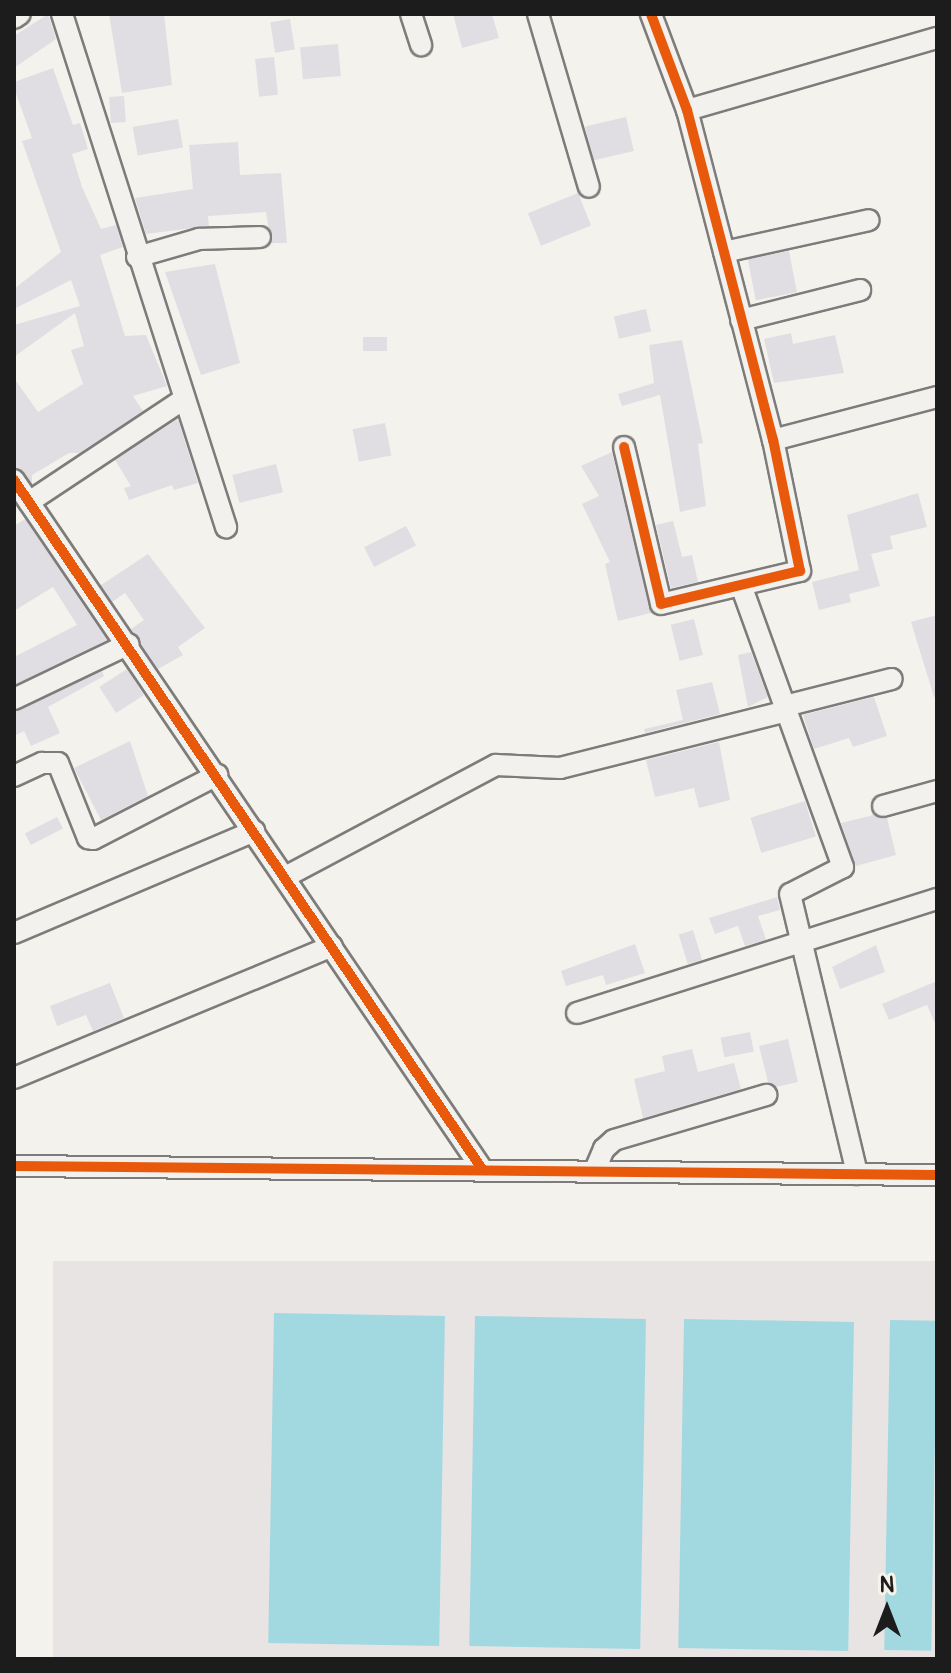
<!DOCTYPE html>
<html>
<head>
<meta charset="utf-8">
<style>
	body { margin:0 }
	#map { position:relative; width:951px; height:1673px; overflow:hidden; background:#f4f2ec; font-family:Pangolin,sans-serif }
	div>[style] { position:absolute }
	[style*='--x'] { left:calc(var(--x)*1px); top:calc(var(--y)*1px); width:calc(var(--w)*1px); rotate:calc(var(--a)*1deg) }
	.built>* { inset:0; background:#e8e4e4; transform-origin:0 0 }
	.water>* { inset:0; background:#a2d9e1; transform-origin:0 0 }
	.building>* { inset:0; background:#e1dee3; transform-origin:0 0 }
	.roads { filter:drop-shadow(2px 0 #7d7c7a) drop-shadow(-2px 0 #7d7c7a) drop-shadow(0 2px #7d7c7a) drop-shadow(0 -2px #7d7c7a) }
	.minor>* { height:20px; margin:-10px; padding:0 10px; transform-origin:10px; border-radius:10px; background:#f2f1ed }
	.cycleway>* { height:10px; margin:-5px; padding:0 5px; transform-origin:5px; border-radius:5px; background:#e8590c }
	span { translate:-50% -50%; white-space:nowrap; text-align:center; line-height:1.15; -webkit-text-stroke:8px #f7f3e8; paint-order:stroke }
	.frame { position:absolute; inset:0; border:16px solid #1c1c1c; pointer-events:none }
	.north { position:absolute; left:847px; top:1569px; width:80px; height:80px; -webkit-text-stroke:6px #f7f3e8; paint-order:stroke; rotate:0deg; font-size:22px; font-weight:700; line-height:32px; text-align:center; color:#1c1c1c }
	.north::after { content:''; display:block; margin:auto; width:28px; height:36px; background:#1c1c1c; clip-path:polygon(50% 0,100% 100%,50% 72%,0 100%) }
</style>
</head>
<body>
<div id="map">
	<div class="built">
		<div style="left:53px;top:1261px;width:884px;height:398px"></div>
	</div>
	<div class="water">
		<div style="left:274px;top:1313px;width:171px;height:330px;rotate:1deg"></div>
		<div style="left:475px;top:1316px;width:171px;height:330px;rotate:1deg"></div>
		<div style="left:684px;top:1319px;width:170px;height:329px;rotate:1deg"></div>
		<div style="left:890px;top:1320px;width:47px;height:330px;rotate:1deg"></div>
	</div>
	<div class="building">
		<div style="clip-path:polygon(48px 14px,56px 39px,14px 68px,14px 36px)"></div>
		<div style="clip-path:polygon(109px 14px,164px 14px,172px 85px,122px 93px)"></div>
		<div style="clip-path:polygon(453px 14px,492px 14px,499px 38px,462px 48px)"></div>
		<div style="left:290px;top:19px;width:31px;height:20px;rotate:81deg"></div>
		<div style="left:338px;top:44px;width:32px;height:38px;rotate:85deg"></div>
		<div style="left:274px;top:57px;width:38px;height:19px;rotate:84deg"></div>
		<div style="clip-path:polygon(53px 68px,73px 125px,80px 123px,88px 149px,72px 154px,82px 187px,101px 229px,116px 225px,123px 247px,100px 255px,125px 336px,146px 335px,167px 386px,133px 396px,143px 411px,79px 453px,69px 453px,32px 475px,32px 484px,14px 467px,14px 378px,38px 412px,83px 384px,71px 350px,84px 346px,75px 313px,14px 357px,14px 325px,80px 306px,71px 280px,14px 309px,14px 289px,61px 252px,22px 141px,32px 138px,14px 88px,14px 82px)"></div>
		<div style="left:124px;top:96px;width:26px;height:15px;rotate:86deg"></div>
		<div style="left:626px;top:117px;width:35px;height:42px;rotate:77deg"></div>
		<div style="left:178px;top:119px;width:29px;height:46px;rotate:80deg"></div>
		<div style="clip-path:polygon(238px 142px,240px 175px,281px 173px,287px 243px,271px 243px,266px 212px,208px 216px,209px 226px,146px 234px,135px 198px,193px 189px,189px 145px)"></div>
		<div style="left:578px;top:193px;width:35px;height:54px;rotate:68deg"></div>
		<div style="left:789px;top:251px;width:42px;height:42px;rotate:79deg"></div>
		<div style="clip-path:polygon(215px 264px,240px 363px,201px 375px,165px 272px)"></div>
		<div style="left:646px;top:309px;width:23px;height:33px;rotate:77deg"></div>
		<div style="clip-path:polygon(791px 333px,793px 344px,835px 335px,844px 373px,774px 383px,764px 339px)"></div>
		<div style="left:363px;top:337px;width:24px;height:14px"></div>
		<div style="clip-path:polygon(682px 340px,703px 443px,698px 444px,706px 506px,680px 512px,660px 395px,622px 406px,618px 394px,654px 383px,649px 345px)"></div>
		<div style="clip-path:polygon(178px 419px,198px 483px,174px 490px,172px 485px,129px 500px,124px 488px,131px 486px,115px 460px)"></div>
		<div style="left:385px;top:423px;width:33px;height:33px;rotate:79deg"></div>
		<div style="clip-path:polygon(612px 452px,651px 613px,618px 621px,605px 564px,610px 562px,582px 504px,599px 496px,581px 466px)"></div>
		<div style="left:276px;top:464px;width:29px;height:45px;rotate:76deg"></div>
		<div style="clip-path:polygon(918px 493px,927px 527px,890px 536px,893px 549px,871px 554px,880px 586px,849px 594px,851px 602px,819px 610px,812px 582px,859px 570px,847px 515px)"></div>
		<div style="clip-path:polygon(25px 519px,107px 640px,14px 685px,14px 657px,77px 625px,53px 587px,14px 611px,14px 526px)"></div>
		<div style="clip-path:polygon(673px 521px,682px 557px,692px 555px,698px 582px,671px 588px,656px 525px)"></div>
		<div style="left:406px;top:526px;width:22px;height:47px;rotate:63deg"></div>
		<div style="clip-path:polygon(148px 554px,205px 628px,178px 647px,183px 655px,158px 669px,131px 629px,144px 620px,125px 593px,112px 602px,101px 585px)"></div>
		<div style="clip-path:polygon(937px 615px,937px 696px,934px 697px,911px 622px)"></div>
		<div style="left:694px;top:619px;width:37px;height:24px;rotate:76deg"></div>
		<div style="clip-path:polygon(751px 652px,768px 697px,748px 707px,738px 655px)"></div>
		<div style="left:127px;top:669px;width:31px;height:33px;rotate:57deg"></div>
		<div style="clip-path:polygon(102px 671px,104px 676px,48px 707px,60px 733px,31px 746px,24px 731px,14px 736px,14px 712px)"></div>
		<div style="clip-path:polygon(712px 682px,720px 714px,645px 733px,644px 729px,683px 720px,676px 690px)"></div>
		<div style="clip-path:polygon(874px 697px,887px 736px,853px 747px,849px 738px,814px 749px,803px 715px)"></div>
		<div style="clip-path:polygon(130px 741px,148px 796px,101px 820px,74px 768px)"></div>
		<div style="clip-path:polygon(719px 742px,730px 800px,699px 808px,694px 788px,655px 797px,646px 760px)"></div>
		<div style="left:805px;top:801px;width:37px;height:57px;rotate:73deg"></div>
		<div style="clip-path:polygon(874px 815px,887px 818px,896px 855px,856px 866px,841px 823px)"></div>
		<div style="left:57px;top:817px;width:13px;height:36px;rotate:63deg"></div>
		<div style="clip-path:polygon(777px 897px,780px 910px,758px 916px,766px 940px,745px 946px,738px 926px,715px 934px,709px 918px)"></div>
		<div style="left:693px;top:930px;width:31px;height:15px;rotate:73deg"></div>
		<div style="clip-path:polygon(635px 944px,645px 973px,606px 985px,603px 975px,566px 986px,561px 971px)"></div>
		<div style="clip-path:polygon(876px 945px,885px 972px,840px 989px,832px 967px)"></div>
		<div style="clip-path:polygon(937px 981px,937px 1028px,927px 1005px,889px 1020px,882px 1004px)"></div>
		<div style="clip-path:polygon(110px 983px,124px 1018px,93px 1031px,86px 1015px,57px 1026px,50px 1006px)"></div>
		<div style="left:750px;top:1032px;width:20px;height:30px;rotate:79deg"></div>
		<div style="clip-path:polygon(788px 1039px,798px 1082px,776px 1087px,768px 1082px,759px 1046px)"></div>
		<div style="clip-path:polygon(692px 1049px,698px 1072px,734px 1063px,741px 1089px,643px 1118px,634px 1079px,665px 1071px,662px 1056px)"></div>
	</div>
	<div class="roads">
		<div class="minor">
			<div style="--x:62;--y:14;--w:539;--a:72.27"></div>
			<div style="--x:411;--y:14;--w:33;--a:72"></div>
			<div style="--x:538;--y:14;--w:180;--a:73.6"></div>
			<div style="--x:14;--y:18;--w:7;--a:-34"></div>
			<div style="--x:687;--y:110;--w:260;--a:-16.1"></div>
			<div style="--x:724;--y:252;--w:148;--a:-12.4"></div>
			<div style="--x:137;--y:257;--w:65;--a:-16.2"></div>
			<div style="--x:199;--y:239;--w:61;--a:-1.9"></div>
			<div style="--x:741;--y:320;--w:123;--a:-14.1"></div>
			<div style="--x:773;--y:440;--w:170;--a:-14.7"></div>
			<div style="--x:624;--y:447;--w:161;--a:76.7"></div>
			<div style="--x:661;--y:604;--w:143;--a:-13.4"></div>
			<div style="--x:800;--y:571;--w:134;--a:-101.6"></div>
			<div style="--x:773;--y:440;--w:341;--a:-104.6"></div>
			<div style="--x:687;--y:110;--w:103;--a:-110.6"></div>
			<div style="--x:14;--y:480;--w:833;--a:55.81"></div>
			<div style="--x:29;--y:502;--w:182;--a:-33.6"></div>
			<div style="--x:742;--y:588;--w:297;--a:70.1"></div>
			<div style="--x:843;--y:867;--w:59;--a:153"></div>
			<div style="--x:790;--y:894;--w:288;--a:76.5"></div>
			<div style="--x:14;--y:699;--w:127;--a:-25.6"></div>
			<div style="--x:785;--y:706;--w:110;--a:-14.2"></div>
			<div style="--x:14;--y:776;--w:31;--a:-25"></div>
			<div style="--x:42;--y:763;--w:16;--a:0"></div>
			<div style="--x:58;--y:763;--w:81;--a:68.2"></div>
			<div style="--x:88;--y:838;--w:5;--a:11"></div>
			<div style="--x:93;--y:839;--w:140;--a:-27.3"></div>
			<div style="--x:883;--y:806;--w:56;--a:-15.5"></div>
			<div style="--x:285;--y:877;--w:239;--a:-28"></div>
			<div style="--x:496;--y:765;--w:64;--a:2.7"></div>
			<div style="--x:560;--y:768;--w:234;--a:-14.1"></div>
			<div style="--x:14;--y:933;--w:261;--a:-23"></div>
			<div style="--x:577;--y:1013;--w:378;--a:-17.6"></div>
			<div style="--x:14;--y:1078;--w:344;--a:-22.5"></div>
			<div style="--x:14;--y:1166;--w:923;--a:0.56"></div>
			<div style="--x:595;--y:1170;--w:23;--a:-67"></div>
			<div style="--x:604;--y:1149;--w:13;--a:-42"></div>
			<div style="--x:614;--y:1140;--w:159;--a:-16.5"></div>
		</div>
	</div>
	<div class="cycleway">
		<div style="--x:624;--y:447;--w:161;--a:76.7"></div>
		<div style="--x:661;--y:604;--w:143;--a:-13.4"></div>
		<div style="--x:800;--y:571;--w:134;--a:-101.6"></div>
		<div style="--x:773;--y:440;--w:341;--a:-104.6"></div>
		<div style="--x:687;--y:110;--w:103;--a:-110.6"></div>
		<div style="--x:14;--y:480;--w:833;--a:55.81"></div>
		<div style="--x:14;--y:1166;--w:923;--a:0.56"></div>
	</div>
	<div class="frame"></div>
	<div class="north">N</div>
</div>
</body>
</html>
